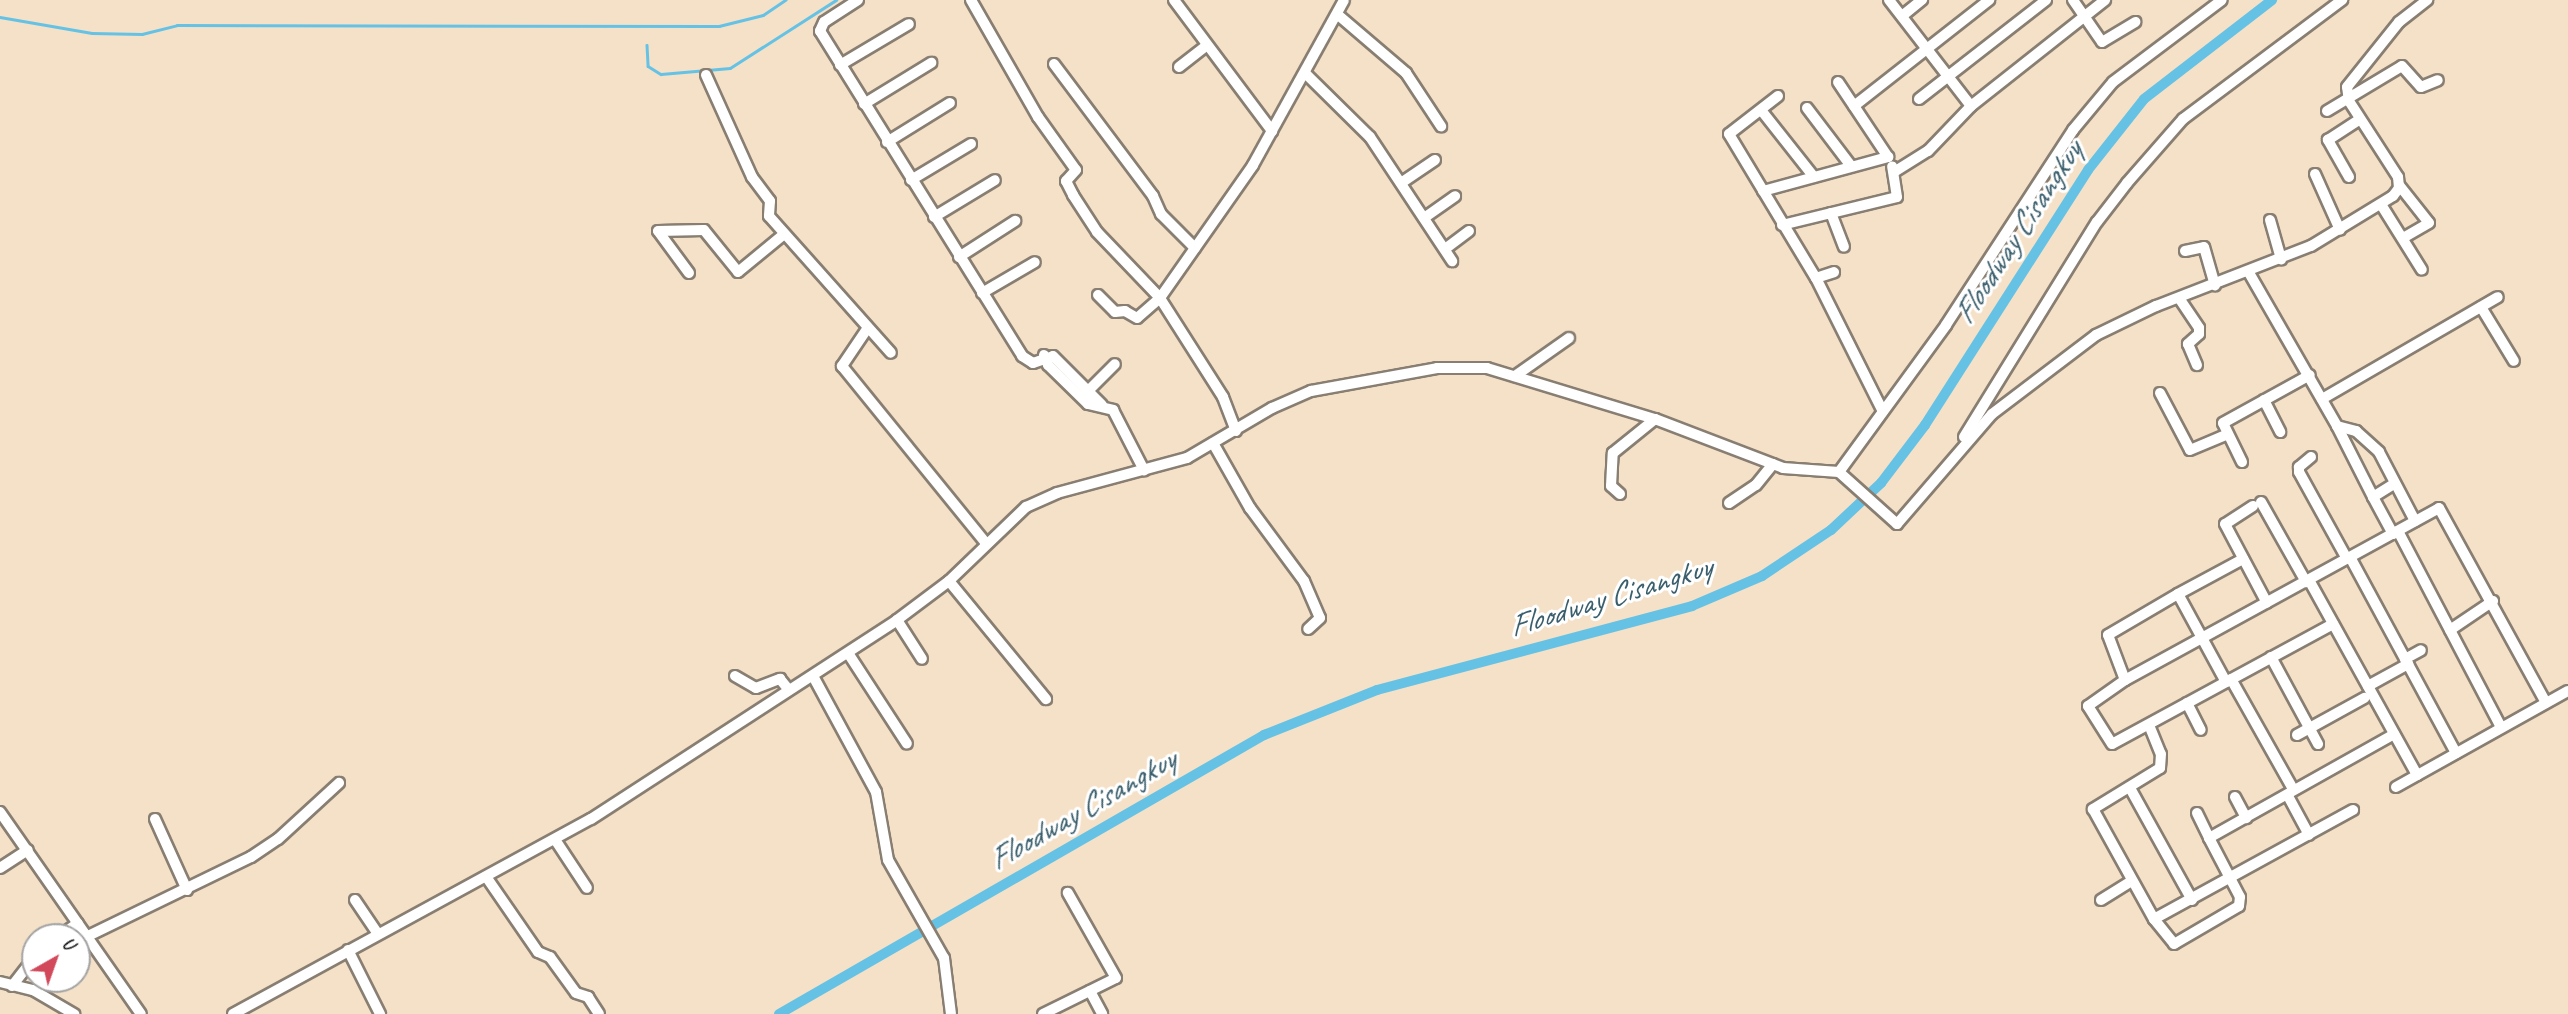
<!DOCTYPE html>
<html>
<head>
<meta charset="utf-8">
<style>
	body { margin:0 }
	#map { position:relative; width:2568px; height:1014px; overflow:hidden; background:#f5e1c8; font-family:Caveat,sans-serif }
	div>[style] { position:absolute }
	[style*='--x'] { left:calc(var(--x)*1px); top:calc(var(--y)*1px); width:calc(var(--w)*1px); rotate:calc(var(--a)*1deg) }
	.stream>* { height:2.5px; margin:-1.25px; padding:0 1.25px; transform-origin:1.25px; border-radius:1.25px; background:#66c2e4 }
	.canal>* { height:10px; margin:-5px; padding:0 5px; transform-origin:5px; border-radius:5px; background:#66c2e4 }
	.roads { filter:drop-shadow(2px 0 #887e72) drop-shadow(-2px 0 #887e72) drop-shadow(0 2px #887e72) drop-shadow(0 -2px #887e72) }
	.minor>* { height:10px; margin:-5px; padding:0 5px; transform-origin:5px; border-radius:5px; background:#fff }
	span { translate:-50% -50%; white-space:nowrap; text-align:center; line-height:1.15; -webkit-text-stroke:6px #fff; paint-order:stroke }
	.water-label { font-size:32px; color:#3a5e6c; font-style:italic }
	.north { position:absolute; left:21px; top:923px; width:70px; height:70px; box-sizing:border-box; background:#fff; border:2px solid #a4a4a4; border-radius:50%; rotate:40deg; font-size:19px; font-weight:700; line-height:28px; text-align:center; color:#1c1c1c }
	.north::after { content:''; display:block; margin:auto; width:24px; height:32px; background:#d1495b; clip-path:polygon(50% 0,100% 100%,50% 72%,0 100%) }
</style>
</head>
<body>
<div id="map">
	<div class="stream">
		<div style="--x:0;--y:17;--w:93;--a:9.9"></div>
		<div style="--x:92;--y:33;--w:50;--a:1.1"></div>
		<div style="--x:142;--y:34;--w:36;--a:-14"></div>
		<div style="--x:177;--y:25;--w:542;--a:0.11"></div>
		<div style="--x:719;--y:26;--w:45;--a:-14"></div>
		<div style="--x:763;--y:15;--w:27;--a:-34"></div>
		<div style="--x:647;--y:45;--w:21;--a:87"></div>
		<div style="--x:648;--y:66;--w:15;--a:32"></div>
		<div style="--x:661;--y:74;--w:69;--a:-5"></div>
		<div style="--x:730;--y:68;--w:126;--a:-32.7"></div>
	</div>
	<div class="canal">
		<div style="--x:779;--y:1014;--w:560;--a:-29.91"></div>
		<div style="--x:1264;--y:735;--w:122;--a:-21.7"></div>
		<div style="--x:1377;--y:690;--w:326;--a:-14.9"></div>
		<div style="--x:1692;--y:606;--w:76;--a:-23.2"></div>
		<div style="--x:1762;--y:576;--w:83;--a:-33.7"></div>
		<div style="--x:1831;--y:530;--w:69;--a:-43.2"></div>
		<div style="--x:1881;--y:483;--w:73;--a:-52.8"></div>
		<div style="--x:1925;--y:425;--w:303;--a:-57.4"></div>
		<div style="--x:2088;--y:170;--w:90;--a:-51.7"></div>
		<div style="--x:2144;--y:99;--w:162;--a:-37.7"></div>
	</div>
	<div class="roads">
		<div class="minor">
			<div style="--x:858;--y:0;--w:40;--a:147.1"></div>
			<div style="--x:824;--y:22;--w:10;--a:114"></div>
			<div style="--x:820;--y:31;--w:383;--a:58.1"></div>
			<div style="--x:1022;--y:356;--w:13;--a:32"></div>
			<div style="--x:1033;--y:363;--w:21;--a:-19"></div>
			<div style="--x:1053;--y:356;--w:69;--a:45"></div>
			<div style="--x:971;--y:0;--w:135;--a:60.2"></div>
			<div style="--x:1038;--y:117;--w:65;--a:54.4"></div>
			<div style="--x:1076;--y:170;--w:15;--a:132"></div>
			<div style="--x:1066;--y:181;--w:16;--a:63"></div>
			<div style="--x:1073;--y:195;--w:44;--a:57"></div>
			<div style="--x:1097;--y:232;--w:91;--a:46.3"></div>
			<div style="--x:1160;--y:298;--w:30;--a:139"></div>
			<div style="--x:1137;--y:318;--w:14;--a:-150"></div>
			<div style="--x:1125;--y:311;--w:10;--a:174"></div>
			<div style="--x:1115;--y:312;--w:24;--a:-135"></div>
			<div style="--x:1174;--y:0;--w:164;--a:53.2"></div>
			<div style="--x:1889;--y:0;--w:134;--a:52.3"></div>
			<div style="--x:2073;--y:0;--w:51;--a:55.4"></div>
			<div style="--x:2102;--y:42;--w:39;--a:-31"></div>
			<div style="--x:1337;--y:14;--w:91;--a:40.5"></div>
			<div style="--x:1406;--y:73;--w:64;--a:56.6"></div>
			<div style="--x:1902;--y:16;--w:26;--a:-39"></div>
			<div style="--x:1054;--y:64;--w:165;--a:53.1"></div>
			<div style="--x:1153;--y:196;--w:20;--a:66"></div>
			<div style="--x:1161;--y:214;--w:48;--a:45"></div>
			<div style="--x:840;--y:65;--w:80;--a:-30.7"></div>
			<div style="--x:1179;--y:67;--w:34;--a:-38"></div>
			<div style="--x:1305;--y:73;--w:91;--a:44.6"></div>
			<div style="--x:1370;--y:137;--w:149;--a:56.5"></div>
			<div style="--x:706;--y:75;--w:112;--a:65.7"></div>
			<div style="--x:752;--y:177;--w:30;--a:53"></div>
			<div style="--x:770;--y:201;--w:15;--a:94"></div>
			<div style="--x:769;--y:216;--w:183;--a:48.3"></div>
			<div style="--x:1778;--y:96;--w:62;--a:142.2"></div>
			<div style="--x:1729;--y:134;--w:168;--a:58.9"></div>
			<div style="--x:1816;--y:278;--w:148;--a:63.4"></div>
			<div style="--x:1919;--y:99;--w:161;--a:-37.9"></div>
			<div style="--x:864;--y:104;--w:79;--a:-31.5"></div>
			<div style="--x:1854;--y:106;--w:172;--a:-38.1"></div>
			<div style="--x:1807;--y:108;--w:73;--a:52.8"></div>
			<div style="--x:1761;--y:110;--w:85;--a:51.7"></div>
			<div style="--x:2327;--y:111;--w:87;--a:-31"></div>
			<div style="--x:2402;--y:66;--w:28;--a:48"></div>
			<div style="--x:2421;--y:87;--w:18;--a:-22"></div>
			<div style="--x:887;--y:142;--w:74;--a:-31.8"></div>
			<div style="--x:1894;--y:172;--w:40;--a:-32"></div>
			<div style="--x:1928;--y:151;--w:62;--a:-46.3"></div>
			<div style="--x:1971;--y:106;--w:171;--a:-38.3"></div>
			<div style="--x:2315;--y:174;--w:61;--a:65.9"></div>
			<div style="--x:2349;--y:177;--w:43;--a:-119.6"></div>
			<div style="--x:2328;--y:140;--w:38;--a:-33"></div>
			<div style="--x:911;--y:180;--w:70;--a:-31"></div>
			<div style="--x:1401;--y:183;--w:41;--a:-34.1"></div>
			<div style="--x:2399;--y:185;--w:48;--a:51.7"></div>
			<div style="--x:2429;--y:223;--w:28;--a:150"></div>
			<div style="--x:1763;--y:191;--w:130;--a:-15.2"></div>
			<div style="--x:1888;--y:157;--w:90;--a:-123.7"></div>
			<div style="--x:2382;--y:206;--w:75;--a:58"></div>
			<div style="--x:1831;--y:213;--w:36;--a:69"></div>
			<div style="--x:934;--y:217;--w:71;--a:-31.2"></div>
			<div style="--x:1424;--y:218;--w:38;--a:-35"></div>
			<div style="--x:2270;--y:220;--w:41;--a:74.2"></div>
			<div style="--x:1782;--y:225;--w:118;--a:-13.7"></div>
			<div style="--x:1897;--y:197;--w:31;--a:-99"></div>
			<div style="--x:1445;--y:249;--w:30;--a:-37"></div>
			<div style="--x:2185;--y:251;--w:19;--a:-12"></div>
			<div style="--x:2204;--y:247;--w:40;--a:74"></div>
			<div style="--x:959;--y:257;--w:67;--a:-32.7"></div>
			<div style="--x:2248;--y:271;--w:179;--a:60.1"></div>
			<div style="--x:2337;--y:426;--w:20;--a:15"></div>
			<div style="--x:2356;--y:431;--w:31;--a:42"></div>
			<div style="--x:2379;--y:452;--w:78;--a:62.4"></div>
			<div style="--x:689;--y:273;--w:52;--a:-126.4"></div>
			<div style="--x:658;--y:231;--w:46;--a:-1.2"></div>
			<div style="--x:704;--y:230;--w:54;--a:51"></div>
			<div style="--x:738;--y:272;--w:58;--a:-39.4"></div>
			<div style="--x:1816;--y:278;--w:19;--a:-18"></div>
			<div style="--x:982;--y:293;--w:61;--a:-30.3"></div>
			<div style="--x:2179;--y:298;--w:36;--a:56"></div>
			<div style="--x:2199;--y:328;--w:6;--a:90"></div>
			<div style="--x:2199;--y:334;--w:15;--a:138"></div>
			<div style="--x:2188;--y:344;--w:23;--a:67"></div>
			<div style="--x:2481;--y:307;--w:63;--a:58.6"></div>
			<div style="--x:867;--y:329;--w:45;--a:124"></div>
			<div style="--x:842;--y:366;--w:228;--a:50.9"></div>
			<div style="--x:1044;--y:355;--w:11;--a:68"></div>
			<div style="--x:1048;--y:365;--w:56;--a:44.3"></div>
			<div style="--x:1088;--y:404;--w:26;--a:13"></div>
			<div style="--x:1113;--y:410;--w:68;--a:62.7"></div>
			<div style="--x:1515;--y:376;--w:66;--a:-35.1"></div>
			<div style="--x:1090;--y:389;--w:35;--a:-45"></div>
			<div style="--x:2160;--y:393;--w:64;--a:62.2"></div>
			<div style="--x:2190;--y:450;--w:41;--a:-22.8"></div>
			<div style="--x:2322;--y:399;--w:203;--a:-30.1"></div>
			<div style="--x:2264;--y:400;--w:36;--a:63"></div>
			<div style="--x:2337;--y:426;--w:80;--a:63.1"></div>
			<div style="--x:1236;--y:431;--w:36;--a:-111"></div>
			<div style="--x:1223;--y:397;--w:117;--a:-122.5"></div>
			<div style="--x:1160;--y:298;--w:162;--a:-55"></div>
			<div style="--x:1253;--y:165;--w:188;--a:-61.1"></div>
			<div style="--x:1964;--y:437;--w:253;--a:-58.3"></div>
			<div style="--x:2097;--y:222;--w:49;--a:-52.4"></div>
			<div style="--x:2127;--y:183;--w:85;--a:-48.8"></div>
			<div style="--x:2183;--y:119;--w:199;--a:-36.8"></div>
			<div style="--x:1213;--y:443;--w:75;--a:60.4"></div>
			<div style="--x:1250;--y:508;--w:91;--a:53.5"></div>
			<div style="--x:1304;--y:581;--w:40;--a:66.6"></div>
			<div style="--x:1320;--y:618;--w:16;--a:137"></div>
			<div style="--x:2311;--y:457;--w:16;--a:140"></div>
			<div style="--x:2299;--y:467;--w:5;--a:90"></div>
			<div style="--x:2299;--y:472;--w:99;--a:61.1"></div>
			<div style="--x:2242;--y:462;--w:43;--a:-116"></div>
			<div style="--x:2223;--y:423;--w:99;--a:-28.9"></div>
			<div style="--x:1839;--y:472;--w:182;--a:-53.9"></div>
			<div style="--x:1946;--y:325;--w:233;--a:-56.9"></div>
			<div style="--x:2073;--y:130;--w:62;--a:-50.2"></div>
			<div style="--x:2113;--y:82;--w:136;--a:-37"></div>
			<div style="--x:1620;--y:494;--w:12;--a:-138"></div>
			<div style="--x:1611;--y:486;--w:33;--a:-87"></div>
			<div style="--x:1613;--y:453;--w:54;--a:-39"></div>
			<div style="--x:2261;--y:502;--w:92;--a:60.6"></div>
			<div style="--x:1729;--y:503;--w:32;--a:-34"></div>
			<div style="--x:1756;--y:485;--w:27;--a:-51"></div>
			<div style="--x:2253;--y:506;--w:33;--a:147"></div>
			<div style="--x:2225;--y:524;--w:89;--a:62"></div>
			<div style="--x:2398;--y:531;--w:221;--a:62.3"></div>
			<div style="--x:2393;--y:534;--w:42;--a:-118.4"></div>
			<div style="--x:2373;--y:497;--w:25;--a:-32"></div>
			<div style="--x:2350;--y:557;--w:223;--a:61.6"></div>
			<div style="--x:2309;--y:580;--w:223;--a:61"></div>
			<div style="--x:949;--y:581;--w:153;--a:50.6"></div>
			<div style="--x:897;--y:620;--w:46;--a:57.3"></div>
			<div style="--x:2333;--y:624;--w:251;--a:151.5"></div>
			<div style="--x:2112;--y:744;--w:45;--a:-122.3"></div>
			<div style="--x:2088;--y:706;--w:45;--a:-35.1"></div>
			<div style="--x:2125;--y:680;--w:358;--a:-28.7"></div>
			<div style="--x:2439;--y:508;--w:222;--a:61.2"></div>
			<div style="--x:2450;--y:630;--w:52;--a:-34"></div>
			<div style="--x:848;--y:653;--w:108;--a:57"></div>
			<div style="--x:2271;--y:657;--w:99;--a:61.6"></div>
			<div style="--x:2405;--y:659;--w:18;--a:-29"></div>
			<div style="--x:735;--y:676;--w:24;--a:30"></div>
			<div style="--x:756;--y:688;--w:26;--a:-21"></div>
			<div style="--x:780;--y:679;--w:14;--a:51"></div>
			<div style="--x:813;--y:676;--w:132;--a:61.5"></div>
			<div style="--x:876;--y:792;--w:69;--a:80"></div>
			<div style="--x:888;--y:860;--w:113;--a:60.3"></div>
			<div style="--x:944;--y:958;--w:56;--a:82.9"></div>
			<div style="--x:2231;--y:679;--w:126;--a:60.6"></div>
			<div style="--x:2125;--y:680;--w:48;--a:-110.7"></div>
			<div style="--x:2108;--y:635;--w:81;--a:-30.4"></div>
			<div style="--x:2226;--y:682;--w:100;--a:-118.6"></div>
			<div style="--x:2178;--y:594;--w:74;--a:-28.3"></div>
			<div style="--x:2368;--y:686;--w:46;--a:-28.8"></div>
			<div style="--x:2187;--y:703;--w:30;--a:63"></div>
			<div style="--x:2149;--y:725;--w:31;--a:68"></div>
			<div style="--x:2161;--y:754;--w:14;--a:94"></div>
			<div style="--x:2160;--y:768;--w:79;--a:148.5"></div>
			<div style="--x:2093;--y:809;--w:126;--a:61"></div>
			<div style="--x:2154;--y:919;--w:227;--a:-28.7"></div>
			<div style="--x:2297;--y:735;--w:77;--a:-28.9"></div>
			<div style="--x:2396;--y:787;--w:197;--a:-29.2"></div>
			<div style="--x:2130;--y:788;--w:128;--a:61"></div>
			<div style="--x:2288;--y:796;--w:44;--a:61.7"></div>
			<div style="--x:2235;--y:797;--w:24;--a:62"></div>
			<div style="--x:0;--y:812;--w:246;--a:55.1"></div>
			<div style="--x:2197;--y:813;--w:28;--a:64"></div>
			<div style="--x:155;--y:819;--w:78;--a:65.7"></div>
			<div style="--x:556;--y:841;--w:56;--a:56.6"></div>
			<div style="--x:0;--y:868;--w:33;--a:-33"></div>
			<div style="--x:487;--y:878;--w:90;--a:55.4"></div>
			<div style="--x:538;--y:952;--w:13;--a:23"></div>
			<div style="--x:550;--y:957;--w:44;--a:54.2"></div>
			<div style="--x:576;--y:993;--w:13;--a:18"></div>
			<div style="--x:588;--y:997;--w:20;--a:57"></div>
			<div style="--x:355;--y:900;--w:41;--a:55.9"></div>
			<div style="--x:2101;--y:900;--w:36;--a:-32"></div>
			<div style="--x:2154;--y:919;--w:32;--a:51"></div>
			<div style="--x:2174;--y:944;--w:75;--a:-30.3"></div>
			<div style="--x:2239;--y:906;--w:9;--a:-84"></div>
			<div style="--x:2240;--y:897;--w:67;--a:-117.7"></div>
			<div style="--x:2209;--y:838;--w:212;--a:-29.3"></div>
			<div style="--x:88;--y:936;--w:181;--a:-25.9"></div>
			<div style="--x:251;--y:857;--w:32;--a:-34"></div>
			<div style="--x:278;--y:839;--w:83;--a:-42.6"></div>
			<div style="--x:58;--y:937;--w:24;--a:-35"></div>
			<div style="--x:348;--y:950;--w:72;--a:63.4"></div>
			<div style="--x:0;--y:982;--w:34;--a:14"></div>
			<div style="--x:33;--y:990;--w:48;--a:30.3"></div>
			<div style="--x:12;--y:986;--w:37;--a:-52"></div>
			<div style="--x:1090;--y:991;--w:26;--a:62"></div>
			<div style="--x:233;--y:1014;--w:408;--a:-28.6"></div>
			<div style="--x:591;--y:819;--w:365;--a:-33"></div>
			<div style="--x:897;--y:620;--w:65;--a:-36.9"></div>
			<div style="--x:949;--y:581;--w:107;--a:-43.9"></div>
			<div style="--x:1026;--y:507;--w:34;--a:-24"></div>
			<div style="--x:1057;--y:493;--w:135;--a:-15.1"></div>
			<div style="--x:1187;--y:458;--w:99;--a:-30.5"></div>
			<div style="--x:1272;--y:408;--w:43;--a:-23.6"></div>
			<div style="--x:1311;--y:391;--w:128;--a:-10.3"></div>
			<div style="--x:1437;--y:368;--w:50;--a:0"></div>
			<div style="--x:1487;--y:368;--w:176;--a:16.9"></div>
			<div style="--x:1655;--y:419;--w:137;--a:20.9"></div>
			<div style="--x:1783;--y:468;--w:56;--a:4.1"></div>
			<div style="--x:1839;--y:472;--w:78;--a:41.9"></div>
			<div style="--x:1897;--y:524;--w:145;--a:-49.2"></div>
			<div style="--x:1992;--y:414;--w:131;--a:-37.2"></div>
			<div style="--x:2096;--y:335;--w:67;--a:-25.8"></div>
			<div style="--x:2156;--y:306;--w:166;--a:-21.2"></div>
			<div style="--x:2311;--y:246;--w:96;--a:-31.4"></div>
			<div style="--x:2393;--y:196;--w:10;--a:-53"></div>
			<div style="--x:2399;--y:188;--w:11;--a:-95"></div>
			<div style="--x:2398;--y:177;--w:90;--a:-122.8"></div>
			<div style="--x:2349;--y:101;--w:14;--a:-98"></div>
			<div style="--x:2347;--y:87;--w:83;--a:-51.3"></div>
			<div style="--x:2399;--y:22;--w:36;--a:-38"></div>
			<div style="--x:1043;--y:1014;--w:81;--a:-26.3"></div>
			<div style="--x:1116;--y:978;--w:98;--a:-119.5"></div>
		</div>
	</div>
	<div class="water-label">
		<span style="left:2018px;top:233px;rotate:-57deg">Floodway Cisangkuy</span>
		<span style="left:1610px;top:597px;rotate:-17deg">Floodway Cisangkuy</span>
		<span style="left:1082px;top:810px;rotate:-30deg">Floodway Cisangkuy</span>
	</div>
	<div class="north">U</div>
</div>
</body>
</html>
